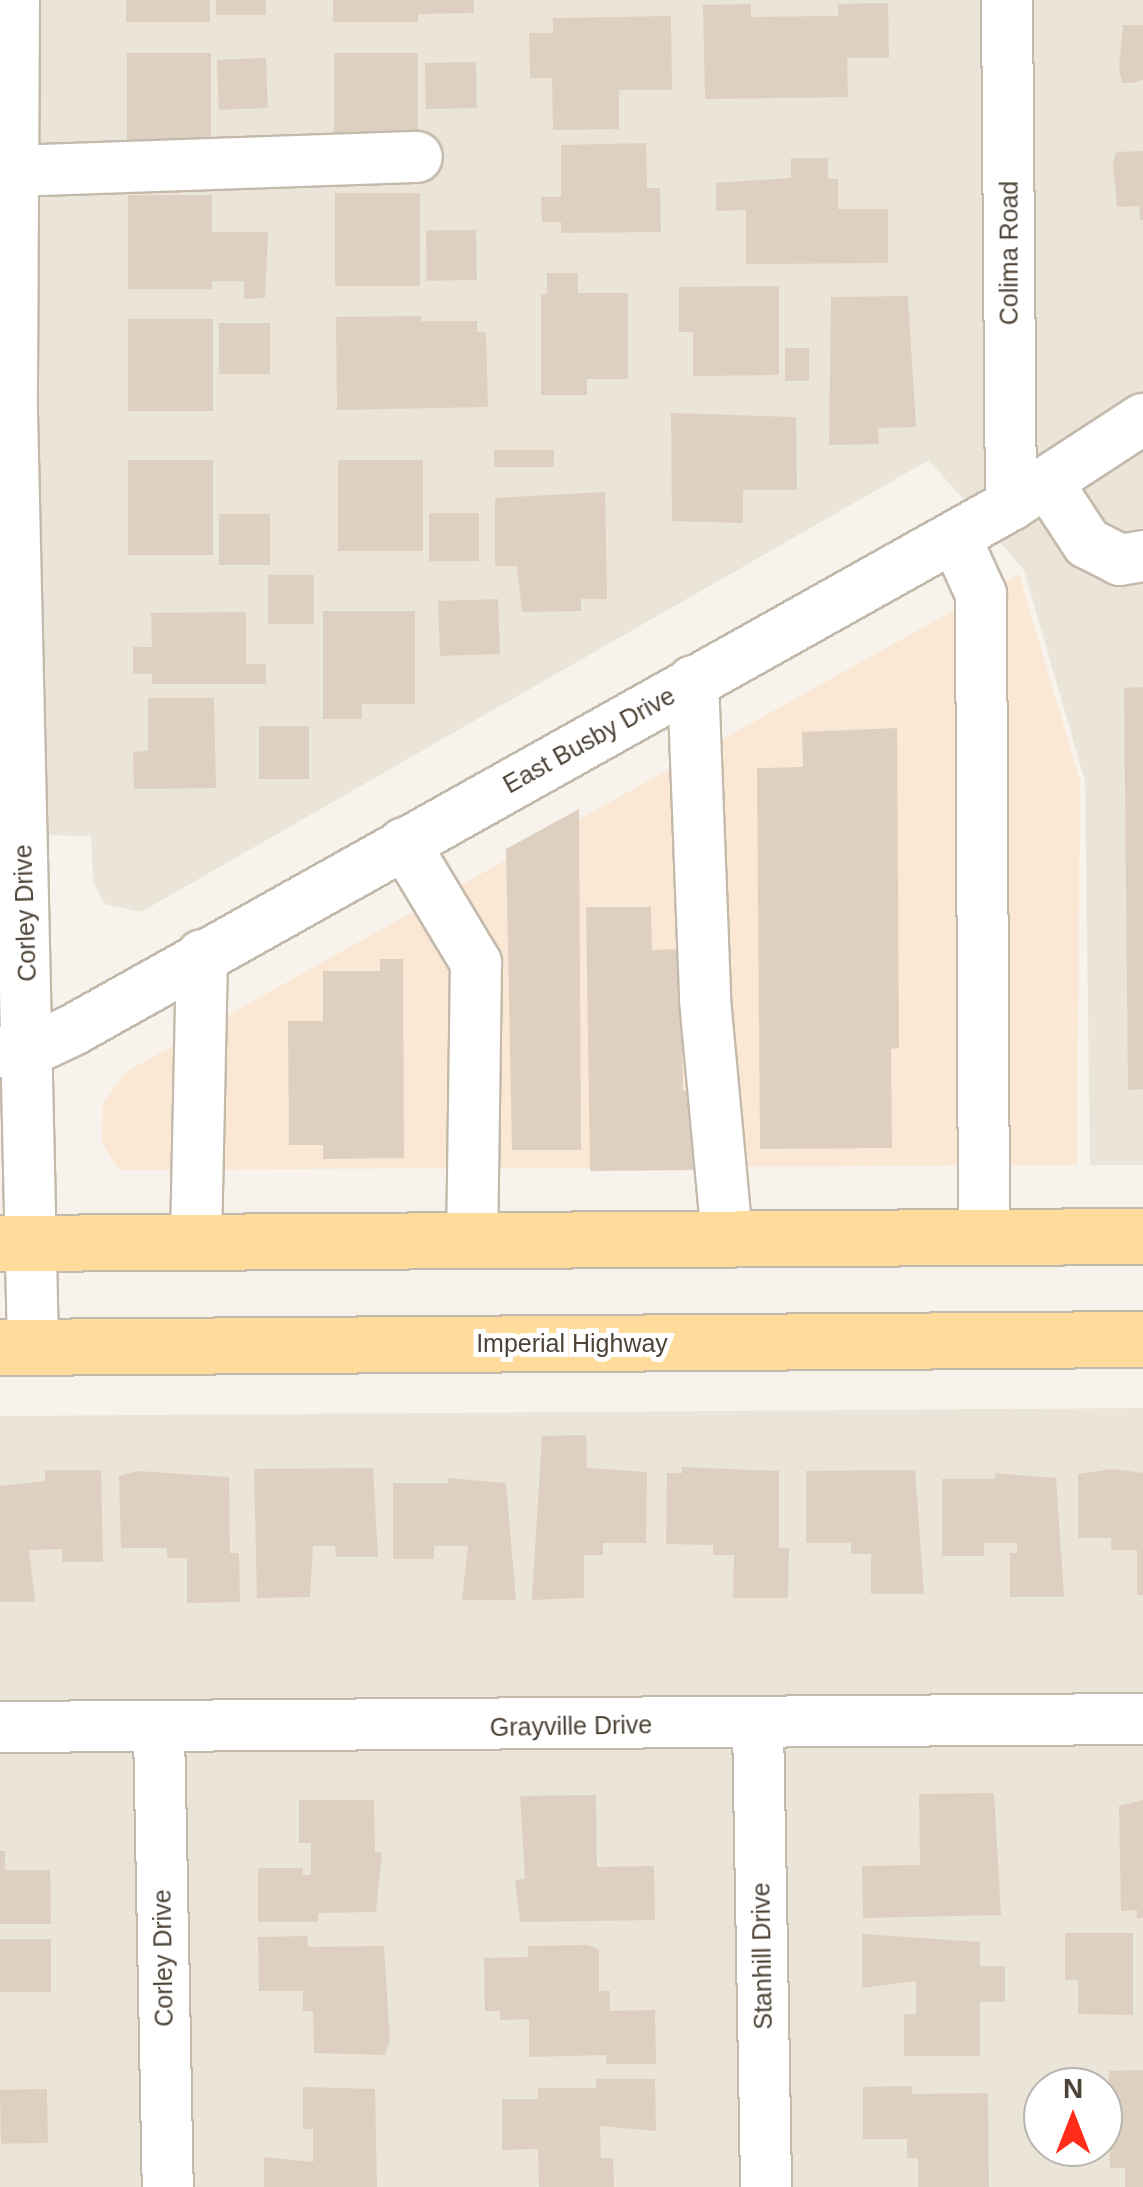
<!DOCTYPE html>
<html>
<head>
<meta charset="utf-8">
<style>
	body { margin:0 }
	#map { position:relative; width:1143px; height:2187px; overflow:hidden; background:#f7f2eb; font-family:Arial,sans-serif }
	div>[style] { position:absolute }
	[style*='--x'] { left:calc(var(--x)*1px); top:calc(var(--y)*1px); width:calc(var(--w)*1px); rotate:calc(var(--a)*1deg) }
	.residential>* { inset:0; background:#ebe4d8 }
	.commercial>* { inset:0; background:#fae8d5 }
	.building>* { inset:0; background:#ddd0c1; transform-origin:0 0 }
	.roads { filter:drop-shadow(2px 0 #c4baac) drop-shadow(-2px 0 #c4baac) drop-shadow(0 2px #c4baac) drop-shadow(0 -2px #c4baac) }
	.minor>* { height:50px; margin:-25px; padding:0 25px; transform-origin:25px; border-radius:25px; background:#fff }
	.major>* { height:55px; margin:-27.5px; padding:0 27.5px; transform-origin:27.5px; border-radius:27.5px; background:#ffdc9c }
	span { translate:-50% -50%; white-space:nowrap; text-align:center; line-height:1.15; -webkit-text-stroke:10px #fff; paint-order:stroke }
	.street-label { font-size:25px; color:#4d4337 }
	.north { position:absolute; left:1023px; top:2067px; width:100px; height:100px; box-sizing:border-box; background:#fff; border:2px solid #b8b4af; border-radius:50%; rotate:0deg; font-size:28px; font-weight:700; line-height:40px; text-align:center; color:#4d4337 }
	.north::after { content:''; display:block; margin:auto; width:35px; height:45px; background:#ff2d1a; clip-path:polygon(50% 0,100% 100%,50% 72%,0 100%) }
</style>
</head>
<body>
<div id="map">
	<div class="residential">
		<div style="clip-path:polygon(0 0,1143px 0,1143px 1165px,1090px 1165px,1085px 781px,1024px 570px,929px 460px,141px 912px,105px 904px,93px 882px,91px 836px,0 834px)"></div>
		<div style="clip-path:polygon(evenodd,1143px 1408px,1143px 2187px,0 2187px,0 1416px,1143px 1408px,1043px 2087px,1103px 2087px,1103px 2147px,1043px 2147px,1043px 2087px)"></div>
	</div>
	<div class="commercial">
		<div style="clip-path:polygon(1019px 574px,1080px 781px,1077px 1165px,119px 1170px,102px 1143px,103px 1103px,126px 1072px)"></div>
	</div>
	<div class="building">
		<div style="left:126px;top:0;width:84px;height:22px"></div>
		<div style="left:216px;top:0;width:50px;height:15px"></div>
		<div style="clip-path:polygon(333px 0,474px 0,474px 13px,418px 14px,418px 22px,333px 22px)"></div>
		<div style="clip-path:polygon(888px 3px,889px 58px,847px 58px,848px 97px,705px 99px,703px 5px,751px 4px,751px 17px,838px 16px,838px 4px)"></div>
		<div style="clip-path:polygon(671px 16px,672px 90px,619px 90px,619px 129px,553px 130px,552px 78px,530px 78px,529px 33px,553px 33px,553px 18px)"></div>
		<div style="clip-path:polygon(1123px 25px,1143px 25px,1143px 80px,1132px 83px,1122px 83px,1119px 68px)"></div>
		<div style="left:127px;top:53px;width:84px;height:94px"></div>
		<div style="left:334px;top:53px;width:84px;height:91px"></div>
		<div style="left:266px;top:58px;width:50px;height:49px;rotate:88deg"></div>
		<div style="left:476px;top:62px;width:46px;height:51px;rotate:89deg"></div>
		<div style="clip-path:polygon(646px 143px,647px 188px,660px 188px,661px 232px,561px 233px,561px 222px,542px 222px,541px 197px,561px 197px,561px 145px)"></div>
		<div style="clip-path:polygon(1143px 151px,1143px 220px,1140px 220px,1139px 206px,1117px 207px,1113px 164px,1116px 152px)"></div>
		<div style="clip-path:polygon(791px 158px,828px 158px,828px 179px,838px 179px,838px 209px,888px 209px,888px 263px,746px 264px,746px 210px,716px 211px,716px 183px,791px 178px)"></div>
		<div style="left:420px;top:193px;width:93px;height:85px;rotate:90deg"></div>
		<div style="clip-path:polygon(128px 195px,212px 195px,212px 232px,268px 232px,265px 298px,244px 299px,244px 281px,212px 281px,212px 289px,128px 289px)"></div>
		<div style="left:476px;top:230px;width:50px;height:50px;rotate:89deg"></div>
		<div style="clip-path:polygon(547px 273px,578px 273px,578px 293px,628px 293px,628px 379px,587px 379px,587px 395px,541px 395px,541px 294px,547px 294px)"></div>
		<div style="clip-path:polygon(779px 286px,779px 375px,693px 376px,693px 332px,679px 332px,679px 287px)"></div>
		<div style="clip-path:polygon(908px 296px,916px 427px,878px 428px,879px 444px,829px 445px,831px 297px)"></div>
		<div style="clip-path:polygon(421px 316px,421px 321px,477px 321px,477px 332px,486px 332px,488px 407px,337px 410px,336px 317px)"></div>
		<div style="left:128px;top:319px;width:85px;height:92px"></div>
		<div style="left:219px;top:323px;width:51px;height:51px"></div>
		<div style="left:785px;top:348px;width:24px;height:33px"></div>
		<div style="clip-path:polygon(671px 413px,796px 417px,797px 490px,743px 490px,743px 523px,672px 521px)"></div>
		<div style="left:494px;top:450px;width:60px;height:17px"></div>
		<div style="left:128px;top:460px;width:85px;height:95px"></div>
		<div style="left:338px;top:460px;width:85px;height:91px"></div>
		<div style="clip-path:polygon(605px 492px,607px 599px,581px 599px,581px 611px,522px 612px,517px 566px,495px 566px,495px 498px)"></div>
		<div style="left:429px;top:513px;width:50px;height:48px"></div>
		<div style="left:219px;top:514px;width:51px;height:51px"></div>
		<div style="left:268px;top:575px;width:46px;height:49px"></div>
		<div style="left:498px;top:599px;width:55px;height:60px;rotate:88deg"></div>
		<div style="clip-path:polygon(323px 611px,415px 611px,415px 704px,362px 704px,362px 719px,323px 719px)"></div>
		<div style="clip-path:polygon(246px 612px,246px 664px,266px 664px,266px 684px,152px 684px,152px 674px,133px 674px,133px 647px,152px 647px,151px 613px)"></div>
		<div style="clip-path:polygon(1143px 687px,1143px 1089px,1128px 1090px,1124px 688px)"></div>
		<div style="clip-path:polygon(148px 698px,214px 698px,216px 788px,134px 789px,133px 752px,148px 751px)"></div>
		<div style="left:259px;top:726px;width:50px;height:53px"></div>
		<div style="clip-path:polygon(897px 728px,899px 1048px,891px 1049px,892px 1148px,760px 1149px,757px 768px,803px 767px,802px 732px)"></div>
		<div style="clip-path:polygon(579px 809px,581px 1150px,512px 1150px,506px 849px)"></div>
		<div style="clip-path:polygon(586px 907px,651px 907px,652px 950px,681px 949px,683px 1091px,698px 1091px,699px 1170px,590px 1171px)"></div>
		<div style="clip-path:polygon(380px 959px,403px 959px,404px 1158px,323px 1159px,323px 1145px,289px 1145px,288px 1021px,323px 1021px,323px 971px,380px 971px)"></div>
		<div style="clip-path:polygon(586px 1435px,587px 1468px,647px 1472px,646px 1543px,603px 1543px,603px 1555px,584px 1555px,584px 1598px,532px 1600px,542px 1436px)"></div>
		<div style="clip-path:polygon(682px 1467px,779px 1471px,779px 1548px,789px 1548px,788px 1598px,733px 1598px,734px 1555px,713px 1555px,713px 1545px,666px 1544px,667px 1473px,682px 1473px)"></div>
		<div style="clip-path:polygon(373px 1468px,378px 1557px,336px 1557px,335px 1546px,313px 1546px,310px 1597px,257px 1598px,254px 1469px)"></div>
		<div style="clip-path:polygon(1112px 1469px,1143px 1473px,1143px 1595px,1137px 1595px,1137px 1550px,1111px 1550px,1111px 1538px,1078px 1538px,1078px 1474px)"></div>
		<div style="clip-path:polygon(45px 1470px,101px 1470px,103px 1562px,62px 1562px,62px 1549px,29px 1550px,35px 1602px,0 1602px,0 1486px,45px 1481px)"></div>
		<div style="clip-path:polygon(915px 1470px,924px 1594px,871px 1594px,871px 1554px,851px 1554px,851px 1543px,806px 1543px,806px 1471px)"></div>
		<div style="clip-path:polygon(137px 1471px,229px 1477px,230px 1553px,239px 1553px,240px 1602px,187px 1603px,187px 1558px,167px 1558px,167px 1548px,121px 1548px,119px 1476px)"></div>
		<div style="clip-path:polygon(995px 1473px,1056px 1478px,1064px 1597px,1010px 1597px,1010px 1553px,1017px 1553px,1017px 1543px,984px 1543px,984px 1556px,942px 1556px,942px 1479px,995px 1479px)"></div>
		<div style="clip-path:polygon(448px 1478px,506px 1483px,516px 1600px,462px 1600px,468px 1546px,434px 1546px,434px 1559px,393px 1559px,393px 1483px,448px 1483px)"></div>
		<div style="clip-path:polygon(994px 1793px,1001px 1915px,863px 1918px,862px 1866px,920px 1865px,919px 1794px)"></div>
		<div style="clip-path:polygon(596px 1795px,597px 1867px,654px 1866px,655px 1920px,520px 1922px,515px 1880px,525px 1879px,520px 1796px)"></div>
		<div style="clip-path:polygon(299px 1800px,374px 1800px,375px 1852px,382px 1852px,376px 1912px,318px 1913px,318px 1922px,258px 1922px,258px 1868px,303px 1868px,303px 1875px,311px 1875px,311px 1843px,299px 1843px)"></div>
		<div style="clip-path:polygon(1143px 1800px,1143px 1918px,1137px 1918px,1137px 1910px,1121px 1911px,1119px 1806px)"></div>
		<div style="clip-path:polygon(0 1851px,5px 1851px,5px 1870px,50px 1870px,51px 1924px,0 1924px)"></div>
		<div style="clip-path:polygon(1065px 1933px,1133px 1933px,1133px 2015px,1078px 2014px,1078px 1980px,1065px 1980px)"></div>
		<div style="clip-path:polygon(862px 1934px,980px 1942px,980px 1966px,1005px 1966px,1005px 2002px,980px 2002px,980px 2056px,904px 2056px,904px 2014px,916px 2014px,916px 1981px,862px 1988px)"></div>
		<div style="clip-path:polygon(307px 1936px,308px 1947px,384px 1946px,390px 2040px,385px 2055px,314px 2053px,313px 2011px,303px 2011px,303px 1991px,259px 1991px,258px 1937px)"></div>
		<div style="left:0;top:1939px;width:51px;height:53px"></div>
		<div style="clip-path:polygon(588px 1945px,599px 1950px,599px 1991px,610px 1991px,610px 2011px,655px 2010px,656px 2064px,606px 2064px,606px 2055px,529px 2057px,529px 2019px,500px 2020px,500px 2011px,485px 2011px,484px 1958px,528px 1957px,528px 1946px)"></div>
		<div style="clip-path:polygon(1143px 2070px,1143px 2187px,1125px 2187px,1125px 2168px,1110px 2168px,1109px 2071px)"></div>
		<div style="clip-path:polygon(596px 2079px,655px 2079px,656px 2131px,600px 2126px,601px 2158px,613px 2158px,614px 2187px,539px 2187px,538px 2149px,502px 2150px,502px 2099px,538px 2099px,538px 2088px,596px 2088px)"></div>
		<div style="clip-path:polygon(912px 2086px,912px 2094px,988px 2093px,989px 2187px,918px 2187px,918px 2158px,907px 2158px,907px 2139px,863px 2139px,863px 2087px)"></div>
		<div style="clip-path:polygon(303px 2087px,375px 2089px,377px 2187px,264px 2187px,264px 2157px,313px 2162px,313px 2129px,303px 2129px)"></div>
		<div style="left:47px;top:2089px;width:54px;height:47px;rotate:89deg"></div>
	</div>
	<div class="roads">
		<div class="minor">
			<div style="--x:14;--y:0;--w:413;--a:90.3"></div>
			<div style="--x:12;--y:413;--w:934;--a:88.71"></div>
			<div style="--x:1007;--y:0;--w:505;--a:89.55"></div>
			<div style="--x:13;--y:171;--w:404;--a:-2"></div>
			<div style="--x:1047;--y:482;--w:73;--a:56.7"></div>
			<div style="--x:1087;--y:543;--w:37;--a:27"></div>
			<div style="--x:1120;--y:560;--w:23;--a:-10"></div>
			<div style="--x:955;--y:537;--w:63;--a:65.5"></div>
			<div style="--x:981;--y:594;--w:643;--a:89.73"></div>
			<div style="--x:693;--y:681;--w:319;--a:87.8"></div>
			<div style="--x:705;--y:1000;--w:240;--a:84.7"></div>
			<div style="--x:404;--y:843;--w:140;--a:59"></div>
			<div style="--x:476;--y:963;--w:277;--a:90.8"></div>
			<div style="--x:1;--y:1052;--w:28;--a:-2"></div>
			<div style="--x:29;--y:1051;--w:49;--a:-25.5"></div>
			<div style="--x:73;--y:1030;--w:1075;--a:-29.24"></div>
			<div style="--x:1011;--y:505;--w:158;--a:-33.1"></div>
			<div style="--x:196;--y:1242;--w:287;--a:-88.8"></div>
			<div style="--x:758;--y:1724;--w:463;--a:89"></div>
			<div style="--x:0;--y:1727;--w:1143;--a:-0.4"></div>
			<div style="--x:159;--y:1730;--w:457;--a:88.9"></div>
		</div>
		<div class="major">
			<div style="--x:0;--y:1243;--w:1143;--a:-0.35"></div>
			<div style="--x:0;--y:1347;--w:1143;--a:-0.4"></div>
		</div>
	</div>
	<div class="street-label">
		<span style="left:1009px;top:253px;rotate:-90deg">Colima Road</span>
		<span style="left:589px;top:740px;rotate:-29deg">East Busby Drive</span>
		<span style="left:25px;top:913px;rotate:-92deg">Corley Drive</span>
		<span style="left:572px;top:1343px">Imperial Highway</span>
		<span style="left:571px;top:1726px;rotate:-1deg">Grayville Drive</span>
		<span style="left:762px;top:1956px;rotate:-91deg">Stanhill Drive</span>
		<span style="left:163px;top:1958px;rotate:-91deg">Corley Drive</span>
	</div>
	<div class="north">N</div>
</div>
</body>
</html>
